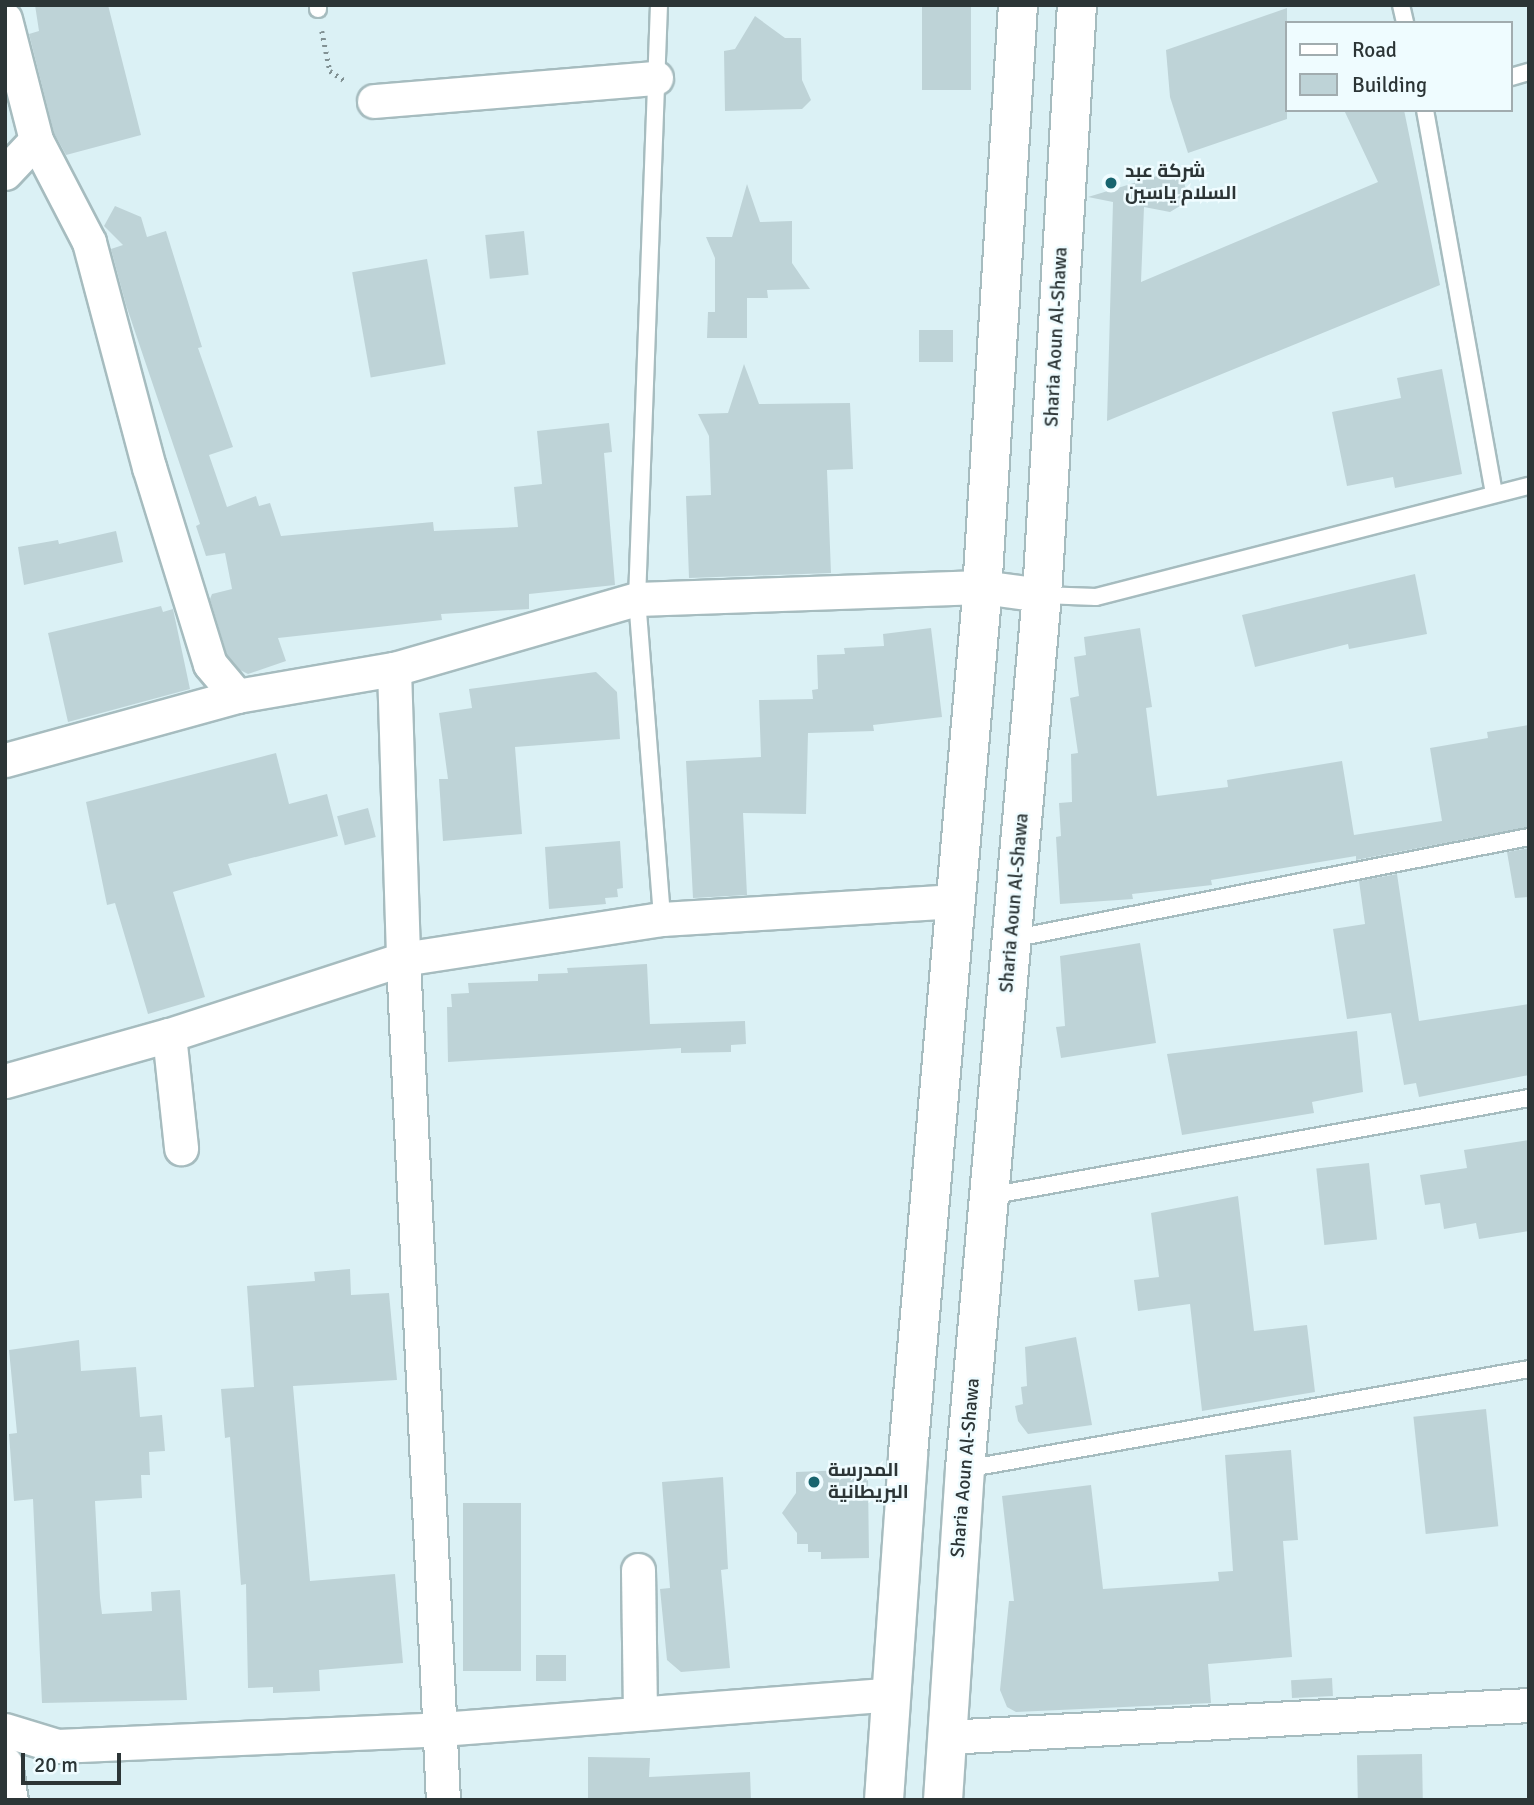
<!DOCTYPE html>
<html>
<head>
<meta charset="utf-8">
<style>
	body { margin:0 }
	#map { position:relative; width:1534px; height:1805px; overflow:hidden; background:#dbf1f5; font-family:Signika,Cairo,sans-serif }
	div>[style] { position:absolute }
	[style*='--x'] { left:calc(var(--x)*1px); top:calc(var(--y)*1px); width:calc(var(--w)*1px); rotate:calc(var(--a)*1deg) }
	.building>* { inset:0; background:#bed3d7; transform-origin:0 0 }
	.path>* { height:4.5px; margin-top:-2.25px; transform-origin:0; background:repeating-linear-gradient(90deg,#819193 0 2px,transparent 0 7px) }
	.roads { filter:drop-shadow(2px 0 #a6bcbf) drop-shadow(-2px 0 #a6bcbf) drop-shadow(0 2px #a6bcbf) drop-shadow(0 -2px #a6bcbf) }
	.lane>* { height:16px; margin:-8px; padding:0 8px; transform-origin:8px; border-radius:8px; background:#fff }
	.street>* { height:33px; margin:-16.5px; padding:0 16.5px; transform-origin:16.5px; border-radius:16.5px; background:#fff }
	.secondary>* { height:38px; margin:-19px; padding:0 19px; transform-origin:19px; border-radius:19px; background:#fff }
	.dots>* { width:19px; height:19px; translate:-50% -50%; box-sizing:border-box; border:4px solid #effcff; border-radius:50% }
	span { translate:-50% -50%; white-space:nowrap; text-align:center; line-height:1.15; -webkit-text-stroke:5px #effcff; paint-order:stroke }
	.poi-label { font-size:19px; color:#2c3536; font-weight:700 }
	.left { translate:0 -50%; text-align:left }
	.street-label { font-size:19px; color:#2c3536 }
	.frame { position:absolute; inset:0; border:7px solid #2c3536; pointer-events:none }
	.legend { position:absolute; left:1285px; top:21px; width:228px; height:91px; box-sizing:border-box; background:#effcff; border:2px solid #a1acaf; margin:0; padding:9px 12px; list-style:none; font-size:21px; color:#2c3536 }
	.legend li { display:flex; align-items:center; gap:14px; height:35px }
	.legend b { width:35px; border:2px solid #a1acaf }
	.scale { position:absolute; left:21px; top:1753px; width:100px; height:32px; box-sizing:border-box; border:4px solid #2c3536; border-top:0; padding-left:9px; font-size:21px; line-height:24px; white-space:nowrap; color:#2c3536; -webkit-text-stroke:5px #effcff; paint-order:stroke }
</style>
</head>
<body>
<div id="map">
	<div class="building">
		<div style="clip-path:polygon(35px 5px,108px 5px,141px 135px,66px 155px,54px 133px,29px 34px,39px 31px)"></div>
		<div style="left:922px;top:5px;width:49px;height:85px"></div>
		<div style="clip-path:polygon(1287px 8px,1287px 119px,1188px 153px,1170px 97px,1166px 50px)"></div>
		<div style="clip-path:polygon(755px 16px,785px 38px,801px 38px,802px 80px,811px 100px,802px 109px,725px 111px,724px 51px,735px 49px)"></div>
		<div style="clip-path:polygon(1344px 110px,1404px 110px,1440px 285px,1107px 421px,1113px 202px,1088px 197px,1180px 169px,1187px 193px,1185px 203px,1170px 212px,1144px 207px,1141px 282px,1378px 182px)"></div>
		<div style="clip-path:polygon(747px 184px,760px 222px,792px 221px,792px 263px,810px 289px,767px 290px,768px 298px,747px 298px,747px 338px,707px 338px,708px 312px,715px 312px,715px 258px,706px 237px,732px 237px)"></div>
		<div style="clip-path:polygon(115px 206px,141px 217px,147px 237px,166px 231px,202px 347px,198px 348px,233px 447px,209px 455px,227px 507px,256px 496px,259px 506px,270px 503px,281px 536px,433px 522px,434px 531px,518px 527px,514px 487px,542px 484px,537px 431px,609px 423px,612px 452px,604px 453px,615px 585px,529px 594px,529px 609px,441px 614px,442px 620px,278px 638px,286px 661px,248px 674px,240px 670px,227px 655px,210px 599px,212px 594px,232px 589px,225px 553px,206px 556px,196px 526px,200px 524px,126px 305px,111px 249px,123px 245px,104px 226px)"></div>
		<div style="left:524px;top:231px;width:44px;height:39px;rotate:84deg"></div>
		<div style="left:427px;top:259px;width:107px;height:76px;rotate:80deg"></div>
		<div style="left:953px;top:330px;width:32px;height:34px;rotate:90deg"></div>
		<div style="clip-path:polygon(744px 364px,759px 404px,850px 403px,853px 469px,827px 470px,831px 573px,689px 578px,686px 496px,711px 495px,709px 436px,698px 414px,728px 413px)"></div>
		<div style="clip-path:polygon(1442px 369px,1462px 474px,1395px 488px,1393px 477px,1347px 486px,1332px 412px,1401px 398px,1397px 378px)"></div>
		<div style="clip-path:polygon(116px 531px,123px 562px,24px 585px,18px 547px,58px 540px,59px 544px)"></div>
		<div style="clip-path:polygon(1415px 574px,1427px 634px,1349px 649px,1348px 644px,1255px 667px,1242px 615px)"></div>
		<div style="clip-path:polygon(161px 606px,163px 612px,173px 609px,190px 689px,68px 722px,48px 633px)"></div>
		<div style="clip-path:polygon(931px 628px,942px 717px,873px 725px,874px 731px,808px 733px,806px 814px,743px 813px,747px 895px,693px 898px,686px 761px,761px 757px,759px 700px,813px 699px,812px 690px,818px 689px,817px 655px,845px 654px,844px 648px,884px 646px,883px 634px)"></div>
		<div style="clip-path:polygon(1140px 628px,1152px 707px,1146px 708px,1157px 796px,1228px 787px,1227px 780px,1342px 761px,1354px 835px,1442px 821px,1430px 748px,1488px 738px,1487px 732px,1529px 725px,1529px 827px,1356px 860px,1356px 856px,1211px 880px,1212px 885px,1132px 894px,1133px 899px,1060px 904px,1056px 837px,1061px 836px,1059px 803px,1072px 802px,1071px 754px,1078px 753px,1070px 698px,1079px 696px,1074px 657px,1086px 655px,1084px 637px)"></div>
		<div style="clip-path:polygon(596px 672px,617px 692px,620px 739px,515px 747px,522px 834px,443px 841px,439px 779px,448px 779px,439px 713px,472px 708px,469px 689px)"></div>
		<div style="clip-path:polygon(276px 753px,289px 804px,327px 794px,338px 836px,228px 864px,232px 875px,173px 892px,205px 997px,148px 1014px,115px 903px,107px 905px,86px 802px)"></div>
		<div style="left:368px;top:808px;width:30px;height:32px;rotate:75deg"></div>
		<div style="clip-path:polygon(620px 841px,623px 888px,617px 889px,618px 897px,605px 898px,606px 904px,549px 909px,545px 847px)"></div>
		<div style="clip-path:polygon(1529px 848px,1529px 897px,1515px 898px,1507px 852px)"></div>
		<div style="clip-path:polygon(1397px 874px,1419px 1021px,1529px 1004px,1529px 1075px,1419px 1097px,1416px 1083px,1404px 1085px,1391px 1013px,1347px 1019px,1333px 929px,1365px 924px,1359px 881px)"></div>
		<div style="clip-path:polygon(1140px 943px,1156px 1043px,1061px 1058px,1056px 1027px,1065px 1026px,1060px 956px)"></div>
		<div style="clip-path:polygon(647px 964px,650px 1024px,745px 1021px,746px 1044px,731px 1045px,731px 1052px,681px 1053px,681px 1048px,448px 1062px,447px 1007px,452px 1007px,451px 994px,469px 993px,468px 983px,538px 981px,538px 974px,568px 973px,567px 968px)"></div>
		<div style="clip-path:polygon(1357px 1031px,1363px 1092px,1312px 1102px,1314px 1113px,1182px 1135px,1167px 1054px)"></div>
		<div style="clip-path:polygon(1529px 1140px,1529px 1231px,1479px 1239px,1476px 1223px,1444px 1229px,1440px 1203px,1425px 1205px,1420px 1175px,1467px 1168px,1464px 1150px)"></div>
		<div style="left:1369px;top:1163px;width:77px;height:53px;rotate:84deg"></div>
		<div style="clip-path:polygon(1238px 1196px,1254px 1331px,1307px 1325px,1315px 1392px,1202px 1411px,1190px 1304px,1138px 1311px,1134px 1280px,1159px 1277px,1151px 1213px)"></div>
		<div style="clip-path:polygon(350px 1269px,351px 1295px,389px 1293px,397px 1380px,293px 1386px,310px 1581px,395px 1574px,403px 1663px,319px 1670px,320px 1691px,273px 1693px,273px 1687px,248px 1688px,246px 1584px,241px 1585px,230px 1437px,225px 1438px,221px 1389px,254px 1387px,247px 1286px,315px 1281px,314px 1272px)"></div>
		<div style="clip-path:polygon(1076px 1337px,1092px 1425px,1028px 1434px,1018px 1421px,1015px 1406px,1023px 1404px,1021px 1387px,1027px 1386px,1025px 1347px)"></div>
		<div style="clip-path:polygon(79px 1340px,81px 1371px,136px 1367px,140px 1417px,162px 1415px,165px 1451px,149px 1452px,150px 1475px,141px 1475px,142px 1498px,95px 1501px,100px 1598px,102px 1614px,152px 1611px,151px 1592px,180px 1590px,187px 1700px,42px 1703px,33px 1499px,14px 1501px,9px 1434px,17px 1433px,9px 1350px)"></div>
		<div style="left:1486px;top:1409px;width:118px;height:73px;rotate:84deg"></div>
		<div style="clip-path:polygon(1291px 1450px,1298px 1540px,1283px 1541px,1292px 1657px,1208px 1664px,1211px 1703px,1016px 1712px,1007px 1707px,1000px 1690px,1009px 1601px,1014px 1601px,1002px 1496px,1091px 1485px,1103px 1589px,1219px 1581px,1218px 1572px,1233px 1571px,1225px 1455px)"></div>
		<div style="clip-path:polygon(847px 1470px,847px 1478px,868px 1478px,869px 1558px,821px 1559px,821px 1552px,808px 1552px,808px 1544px,797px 1544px,797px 1533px,782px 1513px,796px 1493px,796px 1472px)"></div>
		<div style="clip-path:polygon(723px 1477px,728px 1569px,721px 1570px,730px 1668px,681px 1672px,667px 1660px,660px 1589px,670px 1588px,662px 1482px)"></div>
		<div style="left:463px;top:1503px;width:58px;height:168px"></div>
		<div style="left:536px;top:1655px;width:30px;height:26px"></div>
		<div style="left:1332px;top:1678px;width:18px;height:41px;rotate:87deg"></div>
		<div style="left:1422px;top:1754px;width:46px;height:65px;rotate:89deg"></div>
		<div style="clip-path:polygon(588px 1757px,650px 1758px,649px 1777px,750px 1772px,751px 1800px,588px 1800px)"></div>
	</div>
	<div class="path">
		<div style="--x:322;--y:31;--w:41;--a:78.7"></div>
		<div style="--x:330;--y:71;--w:20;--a:33"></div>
	</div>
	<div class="roads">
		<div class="lane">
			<div style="--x:318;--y:5;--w:4;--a:90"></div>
			<div style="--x:659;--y:5;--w:594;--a:92.12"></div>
			<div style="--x:637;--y:599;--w:321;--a:85.5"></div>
			<div style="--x:1401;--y:5;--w:18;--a:77"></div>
			<div style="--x:1511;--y:77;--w:19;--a:-16"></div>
			<div style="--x:1425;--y:110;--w:390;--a:79.8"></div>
			<div style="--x:1042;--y:595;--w:54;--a:2.1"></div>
			<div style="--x:1096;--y:597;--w:447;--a:-14.4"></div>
			<div style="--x:1011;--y:939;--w:528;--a:-11.14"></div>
			<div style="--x:989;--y:1196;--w:549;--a:-10.29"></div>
			<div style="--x:965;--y:1469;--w:573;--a:-10.05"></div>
		</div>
		<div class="street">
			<div style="--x:5;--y:19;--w:125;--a:75.6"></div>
			<div style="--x:36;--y:140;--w:115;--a:62.5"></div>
			<div style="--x:89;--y:242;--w:233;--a:75.1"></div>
			<div style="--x:149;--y:467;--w:206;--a:72.8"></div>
			<div style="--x:210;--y:664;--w:42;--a:49.8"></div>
			<div style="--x:374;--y:101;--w:283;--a:-4.7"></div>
			<div style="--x:5;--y:173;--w:45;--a:-46.8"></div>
			<div style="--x:394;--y:669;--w:290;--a:88.2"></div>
			<div style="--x:403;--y:959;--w:842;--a:87.28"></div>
			<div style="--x:5;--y:760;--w:241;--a:-15.4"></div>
			<div style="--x:237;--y:696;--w:159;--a:-9.8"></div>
			<div style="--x:394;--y:669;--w:253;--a:-16.1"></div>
			<div style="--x:637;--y:599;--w:345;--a:-2"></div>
			<div style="--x:982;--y:587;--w:61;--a:7.6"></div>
			<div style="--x:169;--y:1035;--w:114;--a:83.9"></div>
			<div style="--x:5;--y:1081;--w:170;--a:-15.7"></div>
			<div style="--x:169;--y:1035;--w:246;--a:-18"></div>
			<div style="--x:403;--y:959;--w:262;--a:-8.8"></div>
			<div style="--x:662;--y:919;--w:295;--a:-3.5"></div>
			<div style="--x:638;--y:1570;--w:140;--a:89.2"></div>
			<div style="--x:5;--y:1730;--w:54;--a:17.1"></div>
			<div style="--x:57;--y:1746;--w:384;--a:-2.5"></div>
			<div style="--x:441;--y:1729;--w:451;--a:-4.4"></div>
			<div style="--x:946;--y:1737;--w:584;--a:-3.14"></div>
			<div style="--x:5;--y:1763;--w:37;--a:81"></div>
		</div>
		<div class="secondary">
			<div style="--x:884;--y:1800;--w:347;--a:-86"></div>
			<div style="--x:908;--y:1454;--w:849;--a:-85.07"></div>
			<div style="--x:981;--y:608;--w:604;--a:-86.49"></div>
			<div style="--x:943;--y:1800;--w:332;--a:-86.2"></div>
			<div style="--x:965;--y:1469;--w:877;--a:-84.97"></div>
			<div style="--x:1042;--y:595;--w:591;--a:-86.61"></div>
		</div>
	</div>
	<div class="dots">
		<div style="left:1111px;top:183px;background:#18646e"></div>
		<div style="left:814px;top:1482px;background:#18646e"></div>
	</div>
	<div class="poi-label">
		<span class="left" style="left:1125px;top:183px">شركة عبد<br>السلام ياسين</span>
		<span class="left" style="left:828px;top:1482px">المدرسة<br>البريطانية</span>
	</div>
	<div class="street-label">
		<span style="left:1057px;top:337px;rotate:-87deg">Sharia Aoun Al-Shawa</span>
		<span style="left:1015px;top:903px;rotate:-85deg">Sharia Aoun Al-Shawa</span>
		<span style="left:966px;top:1468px;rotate:-85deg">Sharia Aoun Al-Shawa</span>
	</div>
	<div class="frame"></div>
	<ul class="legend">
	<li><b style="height:9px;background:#fff"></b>Road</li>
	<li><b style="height:19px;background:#bed3d7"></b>Building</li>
	</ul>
	<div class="scale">20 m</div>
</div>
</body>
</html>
